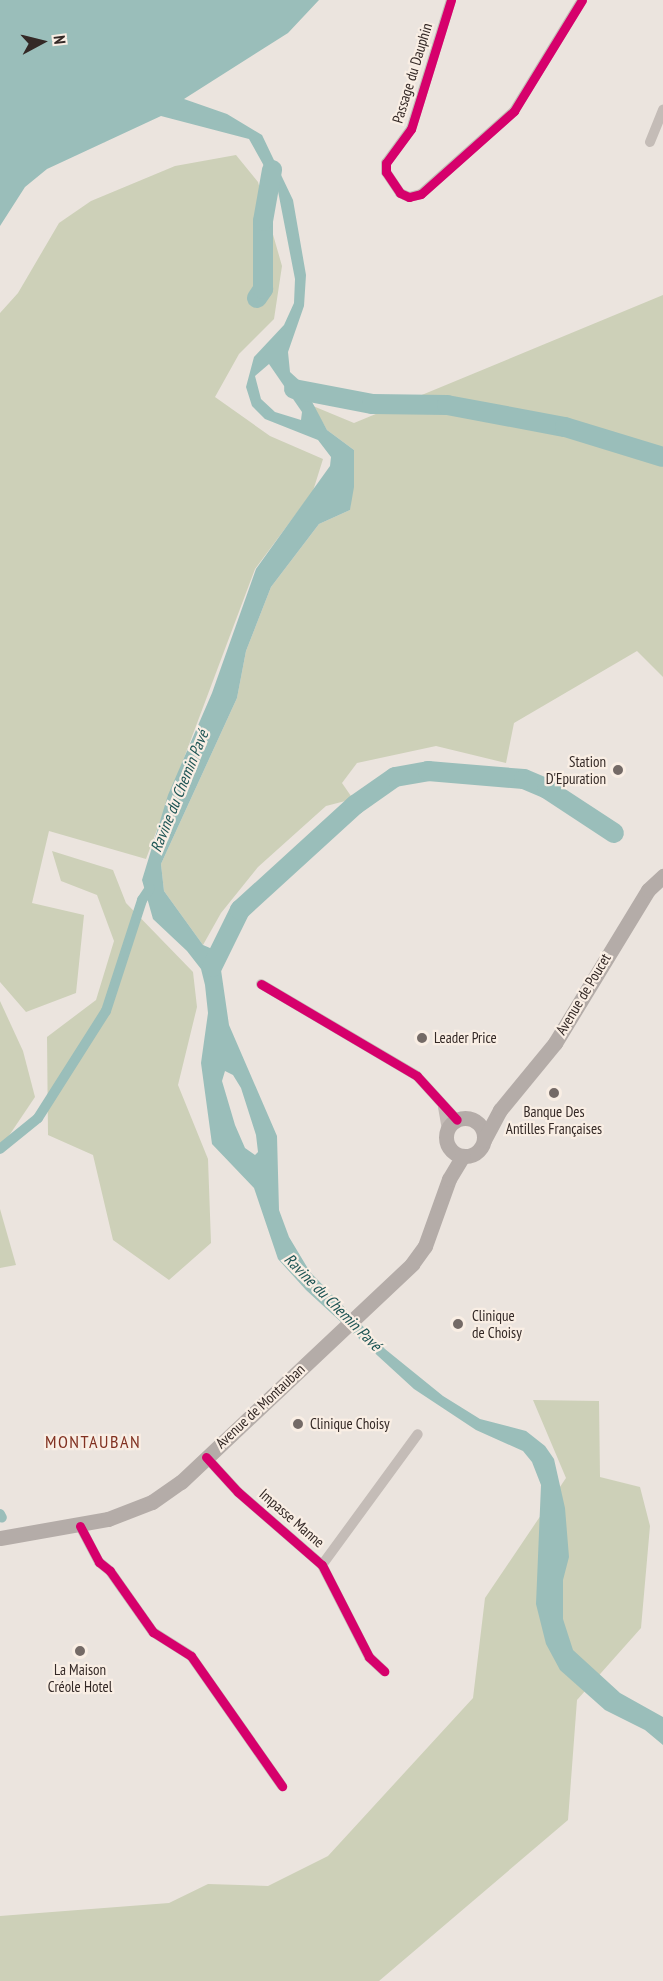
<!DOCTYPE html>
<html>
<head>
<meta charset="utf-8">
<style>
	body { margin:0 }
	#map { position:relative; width:663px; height:1981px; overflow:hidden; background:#ebe4de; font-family:"PT Sans Narrow",sans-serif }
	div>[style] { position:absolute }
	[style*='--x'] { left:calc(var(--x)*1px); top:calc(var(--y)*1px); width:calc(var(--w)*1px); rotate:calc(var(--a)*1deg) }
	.green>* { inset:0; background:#cdd0b8 }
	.water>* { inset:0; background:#9abeba }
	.canal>* { height:10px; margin:-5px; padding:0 5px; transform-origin:5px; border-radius:5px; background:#9abeba }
	.river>* { height:20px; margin:-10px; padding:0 10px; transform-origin:10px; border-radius:10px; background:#9abeba }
	.street>* { height:10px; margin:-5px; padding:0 5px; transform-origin:5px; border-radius:5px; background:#c4bcb7 }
	.secondary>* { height:15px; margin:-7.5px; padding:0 7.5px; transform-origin:7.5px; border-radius:7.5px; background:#b4aca8 }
	.secondary>.ring { margin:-7.5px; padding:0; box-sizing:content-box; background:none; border:15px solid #b4aca8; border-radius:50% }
	.cycleway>* { height:9px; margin:-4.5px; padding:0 4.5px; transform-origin:4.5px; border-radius:4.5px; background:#d6006c }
	.dots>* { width:16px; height:16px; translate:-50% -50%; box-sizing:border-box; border:3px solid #f9eee4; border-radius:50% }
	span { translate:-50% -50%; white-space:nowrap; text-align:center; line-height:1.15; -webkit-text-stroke:4.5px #f9eee4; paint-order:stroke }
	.street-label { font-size:15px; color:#342926 }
	.poi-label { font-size:15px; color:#342926 }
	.right { translate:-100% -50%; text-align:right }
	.left { translate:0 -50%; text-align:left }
	.water-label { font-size:16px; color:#1d5454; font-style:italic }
	.quarter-label { font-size:18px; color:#813121; letter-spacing:1.5px }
	.north { position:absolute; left:12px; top:12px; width:60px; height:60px; -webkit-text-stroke:4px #f9eee4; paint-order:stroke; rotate:83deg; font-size:16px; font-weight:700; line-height:24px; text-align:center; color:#342926 }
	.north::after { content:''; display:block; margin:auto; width:21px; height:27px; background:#342926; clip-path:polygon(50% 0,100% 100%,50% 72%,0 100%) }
</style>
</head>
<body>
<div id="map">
	<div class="green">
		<div style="clip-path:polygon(236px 155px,258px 182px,282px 266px,274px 319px,239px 354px,215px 397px,270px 436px,323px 459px,313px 491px,255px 569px,146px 859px,49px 831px,32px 903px,84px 915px,76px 993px,26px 1012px,0 982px,0 313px,18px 293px,59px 223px,91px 201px,175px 166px)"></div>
		<div style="clip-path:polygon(663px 295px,663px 677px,637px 651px,514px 723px,506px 763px,436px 746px,357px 763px,342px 783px,353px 799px,326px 806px,258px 867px,221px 913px,203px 945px,164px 891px,161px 864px,237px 698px,246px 651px,271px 587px,319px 524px,350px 510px,354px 450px,327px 430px,313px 406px,354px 423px)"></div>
		<div style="clip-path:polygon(52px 851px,113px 870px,126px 903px,193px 972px,197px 1007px,178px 1085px,208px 1159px,211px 1243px,169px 1280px,113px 1240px,93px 1155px,48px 1135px,47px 1037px,96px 1000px,114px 941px,97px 895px,61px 881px)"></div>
		<div style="clip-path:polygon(0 1001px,23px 1051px,35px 1097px,0 1149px)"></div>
		<div style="clip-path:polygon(0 1209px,16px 1265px,0 1268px)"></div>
		<div style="clip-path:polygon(533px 1400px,599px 1401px,600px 1477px,640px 1487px,650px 1526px,641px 1628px,577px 1700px,568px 1820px,379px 1981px,0 1981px,0 1916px,169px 1903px,208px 1884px,268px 1886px,328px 1856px,473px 1698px,485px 1598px,566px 1478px)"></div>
	</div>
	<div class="water">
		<div style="clip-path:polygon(evenodd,0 0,319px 0,288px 33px,184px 99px,227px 114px,262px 135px,293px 200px,306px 275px,304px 306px,288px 352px,290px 372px,302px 383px,327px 430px,354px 450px,354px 487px,350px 510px,319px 524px,271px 587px,246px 651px,237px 698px,161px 864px,164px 891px,203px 945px,210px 948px,221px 970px,229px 1025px,277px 1136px,279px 1210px,289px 1237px,310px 1272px,385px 1349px,443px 1396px,480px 1419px,526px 1431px,545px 1446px,554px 1459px,565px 1508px,569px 1557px,563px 1580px,563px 1619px,573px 1650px,620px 1693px,663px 1717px,663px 1745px,645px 1730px,605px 1710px,560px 1670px,546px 1644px,536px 1604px,541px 1485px,532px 1462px,523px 1451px,476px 1430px,414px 1389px,306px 1290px,278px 1259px,254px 1188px,212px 1144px,201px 1063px,208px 1013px,205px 985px,201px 969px,187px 951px,153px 919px,142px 880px,168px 795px,212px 693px,256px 569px,330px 466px,331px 457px,318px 440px,265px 419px,252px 406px,246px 387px,254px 357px,284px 325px,294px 303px,295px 279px,278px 191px,249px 139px,161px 116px,47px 169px,25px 187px,0 226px,0 0,269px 364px,302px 412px,301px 420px,275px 412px,261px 399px,255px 376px,269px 364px,0 0,225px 1071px,233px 1075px,241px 1088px,256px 1135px,258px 1152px,255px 1155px,245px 1148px,235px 1125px,222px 1081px,225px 1071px)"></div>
	</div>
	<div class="canal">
		<div style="--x:0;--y:1149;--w:49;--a:-39.2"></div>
		<div style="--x:38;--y:1118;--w:127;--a:-57.6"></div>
		<div style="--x:106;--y:1011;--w:117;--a:-72"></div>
		<div style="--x:142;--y:900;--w:14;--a:-56"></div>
		<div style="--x:0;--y:1514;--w:4;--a:63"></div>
	</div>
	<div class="river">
		<div style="--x:257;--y:298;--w:11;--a:-56"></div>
		<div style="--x:263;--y:289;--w:68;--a:-90"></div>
		<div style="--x:263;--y:221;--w:52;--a:-80"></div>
		<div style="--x:294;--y:389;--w:79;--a:10.9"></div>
		<div style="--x:372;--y:404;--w:75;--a:0.8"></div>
		<div style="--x:447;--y:405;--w:120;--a:10.6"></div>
		<div style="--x:565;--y:427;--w:102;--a:17"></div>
		<div style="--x:212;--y:967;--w:64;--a:-63.8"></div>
		<div style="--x:240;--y:910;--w:156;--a:-42.4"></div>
		<div style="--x:355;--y:805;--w:49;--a:-35"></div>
		<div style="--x:395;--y:777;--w:34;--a:-10"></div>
		<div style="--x:428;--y:771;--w:96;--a:4.8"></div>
		<div style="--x:524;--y:779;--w:25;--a:23"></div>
		<div style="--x:547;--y:789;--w:80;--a:33.3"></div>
	</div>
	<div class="street">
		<div style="--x:451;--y:0;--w:135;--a:107.2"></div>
		<div style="--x:411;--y:129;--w:42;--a:126.3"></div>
		<div style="--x:386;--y:163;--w:9;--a:90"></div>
		<div style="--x:386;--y:172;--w:25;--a:56"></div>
		<div style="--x:400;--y:193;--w:10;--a:24"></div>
		<div style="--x:409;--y:197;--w:12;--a:-14"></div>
		<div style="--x:421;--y:194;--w:125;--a:-41.7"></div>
		<div style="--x:514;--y:111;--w:130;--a:-58.5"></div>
		<div style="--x:650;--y:142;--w:35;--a:-68"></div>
		<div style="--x:261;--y:984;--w:181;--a:30.5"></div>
		<div style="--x:417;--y:1076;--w:59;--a:47.7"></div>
		<div style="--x:443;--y:1107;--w:23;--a:80"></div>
		<div style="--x:206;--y:1457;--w:47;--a:47.6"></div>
		<div style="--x:238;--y:1492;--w:111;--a:41"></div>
		<div style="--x:322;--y:1565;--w:103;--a:62.9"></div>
		<div style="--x:369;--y:1657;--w:21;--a:43"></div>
		<div style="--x:80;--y:1526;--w:41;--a:62.2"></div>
		<div style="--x:99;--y:1562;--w:14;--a:39"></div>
		<div style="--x:110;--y:1571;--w:75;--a:54.8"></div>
		<div style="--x:153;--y:1632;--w:45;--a:32.3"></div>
		<div style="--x:191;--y:1656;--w:159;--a:55"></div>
		<div style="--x:322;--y:1565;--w:162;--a:-53.8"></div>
	</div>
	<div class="secondary">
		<div class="ring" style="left:446px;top:1118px;width:23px;height:23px"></div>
		<div style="--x:484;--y:1140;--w:34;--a:-62"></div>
		<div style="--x:500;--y:1110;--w:87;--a:-50.6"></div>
		<div style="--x:555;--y:1043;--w:179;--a:-58.7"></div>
		<div style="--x:648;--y:890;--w:21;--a:-43"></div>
		<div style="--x:0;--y:1538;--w:110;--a:-10"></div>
		<div style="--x:108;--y:1519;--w:47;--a:-21.1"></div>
		<div style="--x:152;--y:1502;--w:35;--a:-35"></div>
		<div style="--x:181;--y:1482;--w:318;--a:-43.3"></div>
		<div style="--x:412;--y:1264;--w:22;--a:-54"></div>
		<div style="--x:425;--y:1246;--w:71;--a:-70.3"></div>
		<div style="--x:449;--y:1179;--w:27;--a:-59"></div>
	</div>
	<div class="cycleway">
		<div style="--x:451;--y:0;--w:135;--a:107.2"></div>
		<div style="--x:411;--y:129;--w:42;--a:126.3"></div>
		<div style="--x:386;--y:163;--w:9;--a:90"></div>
		<div style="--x:386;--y:172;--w:25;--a:56"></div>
		<div style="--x:400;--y:193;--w:10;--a:24"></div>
		<div style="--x:409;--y:197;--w:12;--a:-14"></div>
		<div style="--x:421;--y:194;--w:125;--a:-41.7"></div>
		<div style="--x:514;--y:111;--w:130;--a:-58.5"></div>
		<div style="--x:261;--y:984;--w:181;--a:30.5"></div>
		<div style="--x:417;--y:1076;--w:59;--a:47.7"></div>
		<div style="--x:206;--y:1457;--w:47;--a:47.6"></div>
		<div style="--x:238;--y:1492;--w:111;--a:41"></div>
		<div style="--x:322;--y:1565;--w:103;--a:62.9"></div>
		<div style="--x:369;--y:1657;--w:21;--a:43"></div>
		<div style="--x:80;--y:1526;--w:41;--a:62.2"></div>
		<div style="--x:99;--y:1562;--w:14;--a:39"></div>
		<div style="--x:110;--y:1571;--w:75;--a:54.8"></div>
		<div style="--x:153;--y:1632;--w:45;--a:32.3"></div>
		<div style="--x:191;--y:1656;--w:159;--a:55"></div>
	</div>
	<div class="dots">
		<div style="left:618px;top:770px;background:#746a66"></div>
		<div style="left:422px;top:1038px;background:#746a66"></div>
		<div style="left:554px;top:1093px;background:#746a66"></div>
		<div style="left:458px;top:1324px;background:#746a66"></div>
		<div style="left:298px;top:1424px;background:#746a66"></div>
		<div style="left:80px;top:1651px;background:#746a66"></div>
	</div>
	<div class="street-label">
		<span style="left:412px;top:73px;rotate:-73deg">Passage du Dauphin</span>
		<span style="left:583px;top:994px;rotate:-59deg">Avenue de Poucet</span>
		<span style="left:260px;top:1406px;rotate:-43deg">Avenue de Montauban</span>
		<span style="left:292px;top:1518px;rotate:41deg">Impasse Manne</span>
	</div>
	<div class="poi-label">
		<span class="right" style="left:606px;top:770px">Station<br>D'Epuration</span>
		<span class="left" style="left:434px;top:1038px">Leader Price</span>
		<span style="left:554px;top:1120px">Banque Des<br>Antilles Françaises</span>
		<span class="left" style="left:472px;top:1324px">Clinique<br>de Choisy</span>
		<span class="left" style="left:310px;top:1424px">Clinique Choisy</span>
		<span style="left:80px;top:1678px">La Maison<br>Créole Hotel</span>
	</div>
	<div class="water-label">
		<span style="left:179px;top:791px;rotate:-68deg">Ravine du Chemin Pavé</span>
		<span style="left:333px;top:1302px;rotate:45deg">Ravine du Chemin Pavé</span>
	</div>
	<div class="quarter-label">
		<span style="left:93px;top:1442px">MONTAUBAN</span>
	</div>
	<div class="north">N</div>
</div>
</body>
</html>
